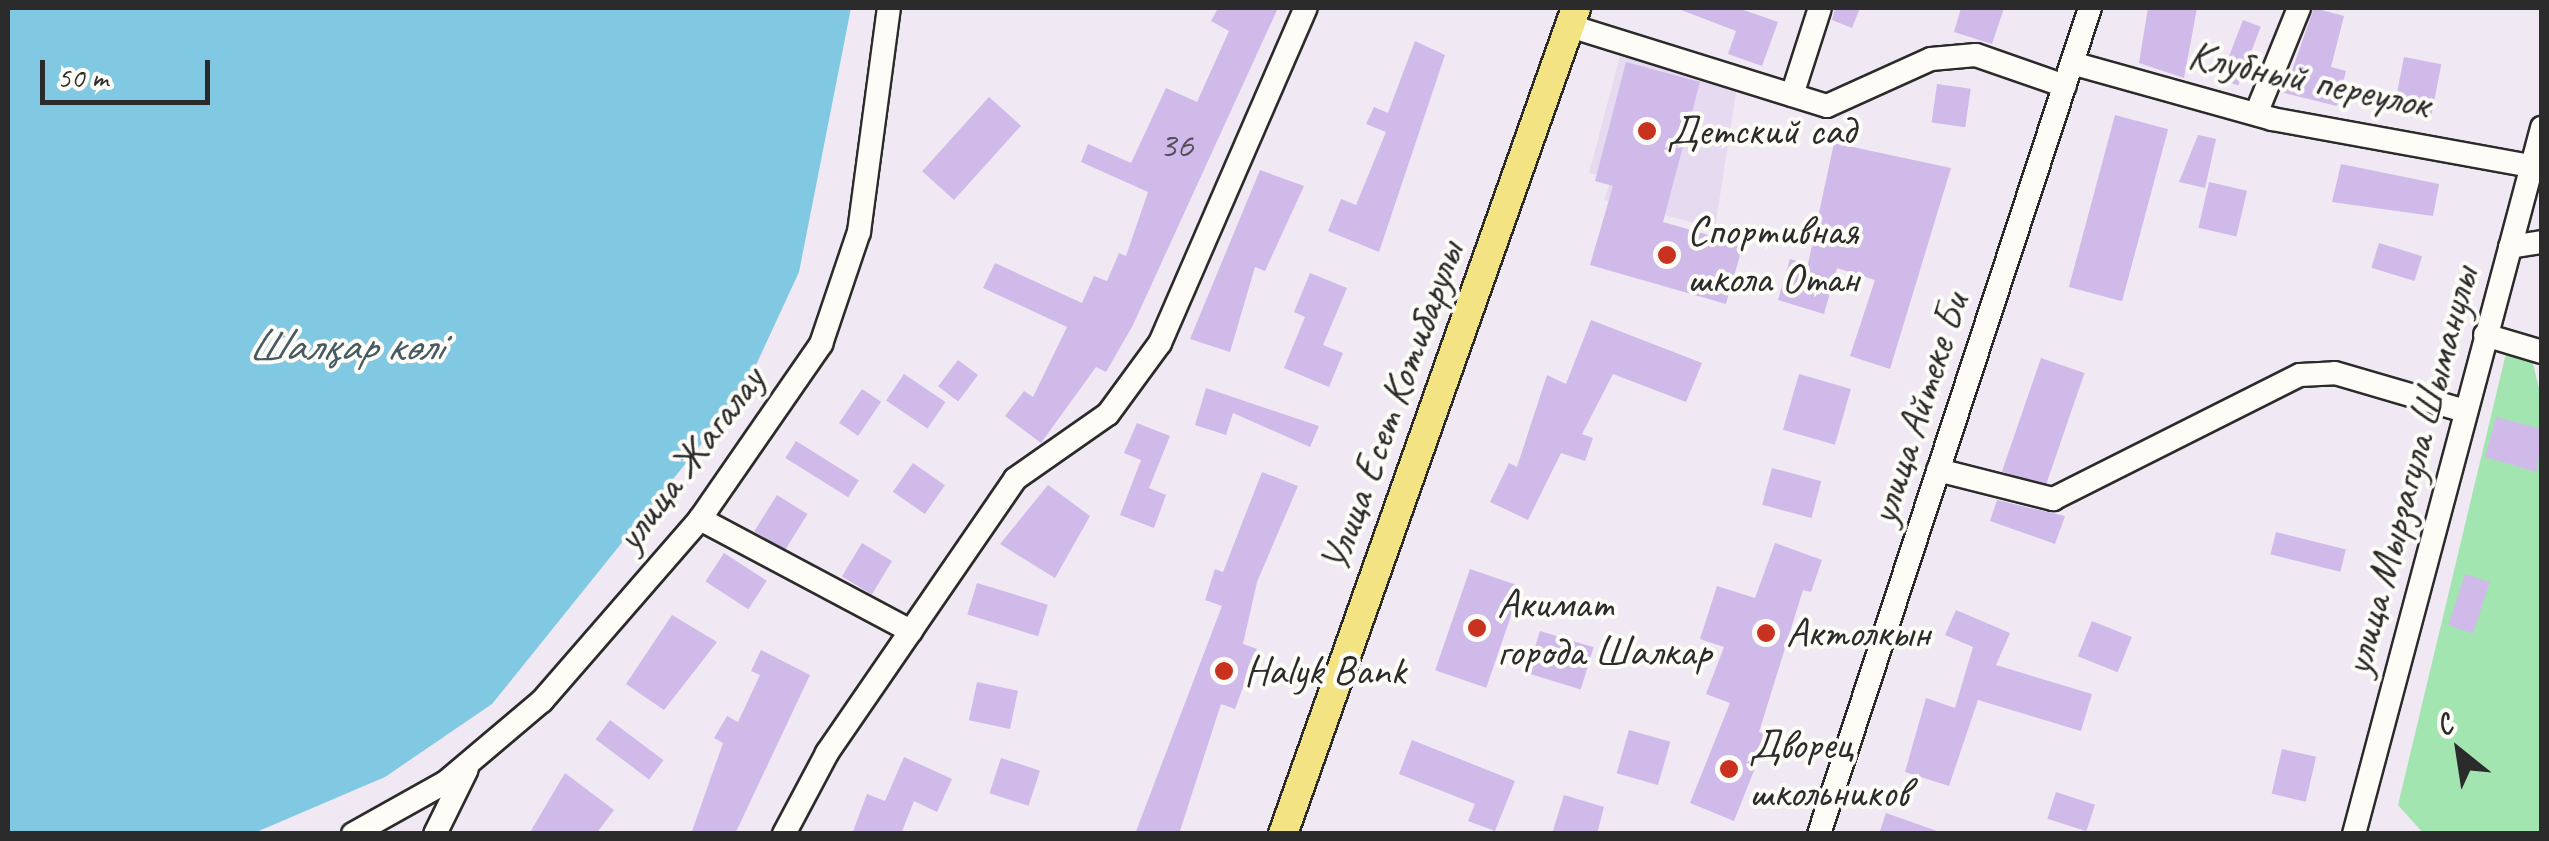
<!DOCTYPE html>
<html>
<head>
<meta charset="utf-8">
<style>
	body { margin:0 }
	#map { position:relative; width:2549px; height:841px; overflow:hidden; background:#f0e8f3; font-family:Caveat,sans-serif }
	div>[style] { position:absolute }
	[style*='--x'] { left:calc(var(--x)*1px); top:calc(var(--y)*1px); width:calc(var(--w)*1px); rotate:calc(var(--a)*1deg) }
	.built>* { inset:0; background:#e6daf0 }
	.green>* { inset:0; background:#a2e5b0 }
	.water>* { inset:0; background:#81c8e2 }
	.building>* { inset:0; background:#d0bae9; transform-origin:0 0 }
	.roads { filter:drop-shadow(2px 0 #2b2b2b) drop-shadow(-2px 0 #2b2b2b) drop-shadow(0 2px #2b2b2b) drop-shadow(0 -2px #2b2b2b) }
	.minor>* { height:22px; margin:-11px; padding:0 11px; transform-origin:11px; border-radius:11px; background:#fdfcf7 }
	.major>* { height:28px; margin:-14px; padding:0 14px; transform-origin:14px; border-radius:14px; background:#f4e382 }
	.dots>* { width:28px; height:28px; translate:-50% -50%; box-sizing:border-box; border:5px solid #fdfcf7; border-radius:50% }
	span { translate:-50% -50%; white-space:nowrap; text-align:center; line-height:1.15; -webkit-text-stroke:8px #fdfcf7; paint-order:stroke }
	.number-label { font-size:38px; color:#544f5a }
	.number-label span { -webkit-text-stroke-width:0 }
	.street-label { font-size:42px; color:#2b2b2b }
	.poi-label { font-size:42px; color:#2b2b2b }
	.left { translate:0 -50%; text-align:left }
	.water-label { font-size:45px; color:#455a62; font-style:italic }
	.frame { position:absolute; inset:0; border:10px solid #2b2b2b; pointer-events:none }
	.north { position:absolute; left:2409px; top:701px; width:100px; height:100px; -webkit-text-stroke:8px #fdfcf7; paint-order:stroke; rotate:330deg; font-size:28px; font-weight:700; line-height:40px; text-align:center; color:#2b2b2b }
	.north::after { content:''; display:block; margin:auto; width:35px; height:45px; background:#2b2b2b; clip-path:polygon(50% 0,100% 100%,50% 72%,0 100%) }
	.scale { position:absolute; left:40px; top:60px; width:170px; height:45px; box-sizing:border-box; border:5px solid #2b2b2b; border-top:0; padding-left:12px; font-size:30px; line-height:35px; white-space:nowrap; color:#2b2b2b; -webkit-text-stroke:8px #fdfcf7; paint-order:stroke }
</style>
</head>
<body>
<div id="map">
	<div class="built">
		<div style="clip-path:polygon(1620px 56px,1737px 86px,1715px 228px,1604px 200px,1611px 179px,1589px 173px)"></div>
	</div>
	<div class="green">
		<div style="clip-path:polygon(2529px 347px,2542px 401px,2541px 833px,2423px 833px,2398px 805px,2507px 349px)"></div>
	</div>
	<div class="water">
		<div style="clip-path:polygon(8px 8px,851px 8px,799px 272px,744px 391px,492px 704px,385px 777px,254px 833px,8px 833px)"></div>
	</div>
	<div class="building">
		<div style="clip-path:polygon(1218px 8px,1278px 8px,1133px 325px,1106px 372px,1096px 367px,1041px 443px,1005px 416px,1024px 391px,1033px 397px,1067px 327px,983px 288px,995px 263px,1082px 303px,1094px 276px,1107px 281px,1119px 253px,1126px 256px,1148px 192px,1081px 162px,1088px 144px,1131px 163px,1166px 88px,1197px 102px,1229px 31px,1211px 21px)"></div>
		<div style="clip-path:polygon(1676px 8px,1738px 8px,1778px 22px,1762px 66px,1728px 54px,1736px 31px)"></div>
		<div style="clip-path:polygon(1835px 8px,1860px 8px,1852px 28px,1832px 20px)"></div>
		<div style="clip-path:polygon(1961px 8px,2004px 8px,1992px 44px,1954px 32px)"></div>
		<div style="clip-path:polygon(2148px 8px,2197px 8px,2184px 78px,2139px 63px)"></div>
		<div style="clip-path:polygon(2314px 8px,2344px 16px,2331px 67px,2346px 71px,2337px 106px,2284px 93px)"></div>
		<div style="left:2243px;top:20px;width:19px;height:63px;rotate:21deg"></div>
		<div style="clip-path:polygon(1415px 41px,1445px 55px,1379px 252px,1328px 231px,1341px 199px,1356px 205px,1386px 132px,1366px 124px,1374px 107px,1388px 113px)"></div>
		<div style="left:2404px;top:57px;width:38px;height:53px;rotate:11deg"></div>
		<div style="clip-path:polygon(1626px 62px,1700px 82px,1663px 222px,1743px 245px,1726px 304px,1590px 265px,1613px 186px,1595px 181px)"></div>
		<div style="left:1937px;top:84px;width:34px;height:39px;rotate:8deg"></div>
		<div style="left:989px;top:97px;width:43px;height:100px;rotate:42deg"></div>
		<div style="left:2115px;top:115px;width:55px;height:178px;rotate:15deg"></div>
		<div style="clip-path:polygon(2198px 135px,2216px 139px,2205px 188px,2179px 182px)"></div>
		<div style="clip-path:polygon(1834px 143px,1951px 168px,1890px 369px,1850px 356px,1875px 280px,1837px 268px,1824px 314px,1778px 300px,1790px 259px,1808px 264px)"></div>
		<div style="clip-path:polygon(2341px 164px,2439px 184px,2433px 216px,2332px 202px)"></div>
		<div style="clip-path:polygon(1260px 170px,1304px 186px,1265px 271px,1255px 267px,1230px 352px,1190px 339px)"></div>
		<div style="left:2209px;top:182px;width:39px;height:47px;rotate:13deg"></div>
		<div style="left:2379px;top:243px;width:45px;height:26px;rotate:17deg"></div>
		<div style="clip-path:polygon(1310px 273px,1347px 288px,1323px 345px,1343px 353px,1329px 387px,1284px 368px,1305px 317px,1294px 312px)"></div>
		<div style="clip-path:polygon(1591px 320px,1702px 363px,1686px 402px,1613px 374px,1582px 434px,1593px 438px,1585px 461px,1561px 453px,1528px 520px,1490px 502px,1509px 463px,1517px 467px,1547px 375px,1566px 384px)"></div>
		<div style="left:2041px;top:358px;width:46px;height:120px;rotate:19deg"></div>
		<div style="left:958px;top:360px;width:25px;height:33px;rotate:37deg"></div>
		<div style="left:904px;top:374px;width:50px;height:32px;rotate:34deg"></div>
		<div style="left:1799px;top:374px;width:54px;height:58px;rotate:16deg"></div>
		<div style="clip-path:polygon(1206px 388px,1319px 426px,1310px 447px,1233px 413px,1226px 435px,1195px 425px)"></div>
		<div style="left:862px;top:389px;width:23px;height:41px;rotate:34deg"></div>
		<div style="clip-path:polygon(2496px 417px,2542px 429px,2537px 472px,2485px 457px)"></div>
		<div style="clip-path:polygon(1137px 423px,1170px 436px,1149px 488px,1166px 495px,1154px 528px,1120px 515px,1141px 460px,1124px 453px)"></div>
		<div style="left:796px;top:441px;width:74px;height:20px;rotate:32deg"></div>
		<div style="left:913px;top:463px;width:39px;height:35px;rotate:35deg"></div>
		<div style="left:1772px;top:468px;width:51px;height:38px;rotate:15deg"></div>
		<div style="clip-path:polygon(1262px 472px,1298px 486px,1257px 582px,1243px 644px,1257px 649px,1235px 709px,1221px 704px,1179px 834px,1135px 834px,1222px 606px,1205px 600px,1215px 569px,1223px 572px)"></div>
		<div style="clip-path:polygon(1048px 485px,1090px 516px,1055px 578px,1000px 544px)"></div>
		<div style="left:777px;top:495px;width:36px;height:43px;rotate:32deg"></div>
		<div style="clip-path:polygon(1997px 500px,2065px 516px,2055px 544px,1990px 521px)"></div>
		<div style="left:2276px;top:532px;width:72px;height:23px;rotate:14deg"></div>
		<div style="left:862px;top:543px;width:35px;height:39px;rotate:31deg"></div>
		<div style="clip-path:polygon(1775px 543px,1822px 560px,1811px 592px,1803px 590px,1759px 732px,1768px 735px,1734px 821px,1690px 803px,1730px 703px,1706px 694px,1724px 647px,1700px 639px,1717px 586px,1755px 598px)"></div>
		<div style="left:724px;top:553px;width:51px;height:34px;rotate:33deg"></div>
		<div style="left:1470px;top:569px;width:54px;height:107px;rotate:19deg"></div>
		<div style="left:2465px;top:574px;width:26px;height:54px;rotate:18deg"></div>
		<div style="left:977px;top:583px;width:74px;height:33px;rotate:17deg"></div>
		<div style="clip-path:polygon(1956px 610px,2010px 633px,1996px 665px,2092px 694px,2081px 731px,1978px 700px,1949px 786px,1905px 772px,1926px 698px,1955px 708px,1973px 647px,1945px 635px)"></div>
		<div style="clip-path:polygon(672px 615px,717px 642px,664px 710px,626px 684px)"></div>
		<div style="left:2092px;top:621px;width:43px;height:38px;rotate:22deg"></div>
		<div style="left:1540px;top:631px;width:56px;height:44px;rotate:17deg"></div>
		<div style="clip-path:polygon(761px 650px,810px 675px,735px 834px,691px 834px,723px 743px,714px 738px,727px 716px,738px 722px,760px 675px,751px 671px)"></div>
		<div style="left:977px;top:682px;width:42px;height:39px;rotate:12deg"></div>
		<div style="left:610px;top:720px;width:67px;height:24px;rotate:37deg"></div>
		<div style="left:1629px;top:730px;width:43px;height:45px;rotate:16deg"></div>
		<div style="clip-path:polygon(1412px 740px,1515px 781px,1495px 831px,1468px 821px,1475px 804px,1399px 774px)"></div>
		<div style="left:2282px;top:749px;width:35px;height:46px;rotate:13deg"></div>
		<div style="clip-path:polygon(904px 757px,952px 779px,937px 812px,914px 801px,901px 834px,852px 834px,867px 794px,885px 801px)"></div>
		<div style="left:1001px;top:758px;width:41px;height:37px;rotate:18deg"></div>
		<div style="clip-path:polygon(565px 773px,614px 810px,596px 834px,529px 834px)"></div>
		<div style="left:2056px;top:792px;width:41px;height:28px;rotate:18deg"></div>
		<div style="clip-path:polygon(1564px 795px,1604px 807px,1597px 834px,1552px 834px)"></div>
		<div style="clip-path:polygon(1886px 813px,1937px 831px,1937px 834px,1879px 834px)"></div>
	</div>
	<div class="roads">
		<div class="minor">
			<div style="--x:1570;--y:26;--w:269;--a:17.3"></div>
			<div style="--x:1827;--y:106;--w:114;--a:-24.3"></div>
			<div style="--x:1931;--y:59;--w:45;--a:-5.1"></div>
			<div style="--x:1976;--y:55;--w:94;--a:19.2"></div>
			<div style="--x:2072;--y:63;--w:208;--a:15.6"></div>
			<div style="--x:2272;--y:119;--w:274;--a:10.3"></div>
			<div style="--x:1792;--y:95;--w:91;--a:-72.2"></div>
			<div style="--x:2256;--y:114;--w:114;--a:-67.9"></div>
			<div style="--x:2510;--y:247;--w:32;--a:-9"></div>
			<div style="--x:2485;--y:335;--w:59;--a:16.6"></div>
			<div style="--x:1938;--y:470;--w:119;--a:14.2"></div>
			<div style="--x:2053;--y:499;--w:276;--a:-26.7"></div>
			<div style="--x:2300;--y:375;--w:35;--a:-3"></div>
			<div style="--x:2335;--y:373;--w:135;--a:16.3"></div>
			<div style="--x:700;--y:519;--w:239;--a:28"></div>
			<div style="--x:353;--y:834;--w:107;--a:-29.2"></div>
			<div style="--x:446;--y:782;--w:126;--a:-40.2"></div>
			<div style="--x:542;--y:701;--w:241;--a:-49"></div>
			<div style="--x:700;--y:519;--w:213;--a:-55.3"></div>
			<div style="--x:821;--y:344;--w:118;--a:-71.3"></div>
			<div style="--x:859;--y:232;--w:226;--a:-82.4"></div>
			<div style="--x:435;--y:834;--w:72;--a:-63.8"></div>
			<div style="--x:784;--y:834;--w:92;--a:-62"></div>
			<div style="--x:827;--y:753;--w:332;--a:-55.5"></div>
			<div style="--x:1015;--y:479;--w:113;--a:-35"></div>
			<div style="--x:1108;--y:414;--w:88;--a:-53.8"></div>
			<div style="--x:1160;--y:343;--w:365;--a:-66.5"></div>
			<div style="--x:1819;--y:834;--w:869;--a:-71.84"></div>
			<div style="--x:2354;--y:834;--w:731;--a:-75.09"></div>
		</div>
		<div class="major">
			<div style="--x:1283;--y:834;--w:876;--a:-70.47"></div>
		</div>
	</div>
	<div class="dots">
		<div style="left:1647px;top:131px;background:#c8321e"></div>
		<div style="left:1667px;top:255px;background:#c8321e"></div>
		<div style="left:1477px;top:628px;background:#c8321e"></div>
		<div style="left:1766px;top:633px;background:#c8321e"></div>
		<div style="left:1224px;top:671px;background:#c8321e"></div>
		<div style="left:1729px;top:769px;background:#c8321e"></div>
	</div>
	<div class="number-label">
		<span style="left:1176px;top:145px">36</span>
	</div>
	<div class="street-label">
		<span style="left:2309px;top:80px;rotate:12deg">Клубный переулок</span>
		<span style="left:1392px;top:407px;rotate:-70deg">Улица Есет Котибарулы</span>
		<span style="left:1919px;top:409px;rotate:-72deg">улица Айтеке Би</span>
		<span style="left:690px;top:459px;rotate:-53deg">улица Жагалау</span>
		<span style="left:2411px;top:471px;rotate:-75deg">улица Мырзагула Шыманулы</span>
	</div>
	<div class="poi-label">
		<span class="left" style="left:1667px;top:131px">Детский сад</span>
		<span class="left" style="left:1687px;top:255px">Спортивная<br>школа Отан</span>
		<span class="left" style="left:1497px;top:628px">Акимат<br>города Шалкар</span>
		<span class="left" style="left:1786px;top:633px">Актолкын</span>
		<span class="left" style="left:1244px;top:671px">Halyk Bank</span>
		<span class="left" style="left:1749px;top:769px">Дворец<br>школьников</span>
	</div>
	<div class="water-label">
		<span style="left:345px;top:346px">Шалқар көлі</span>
	</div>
	<div class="frame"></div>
	<div class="north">С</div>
	<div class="scale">50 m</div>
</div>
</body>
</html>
